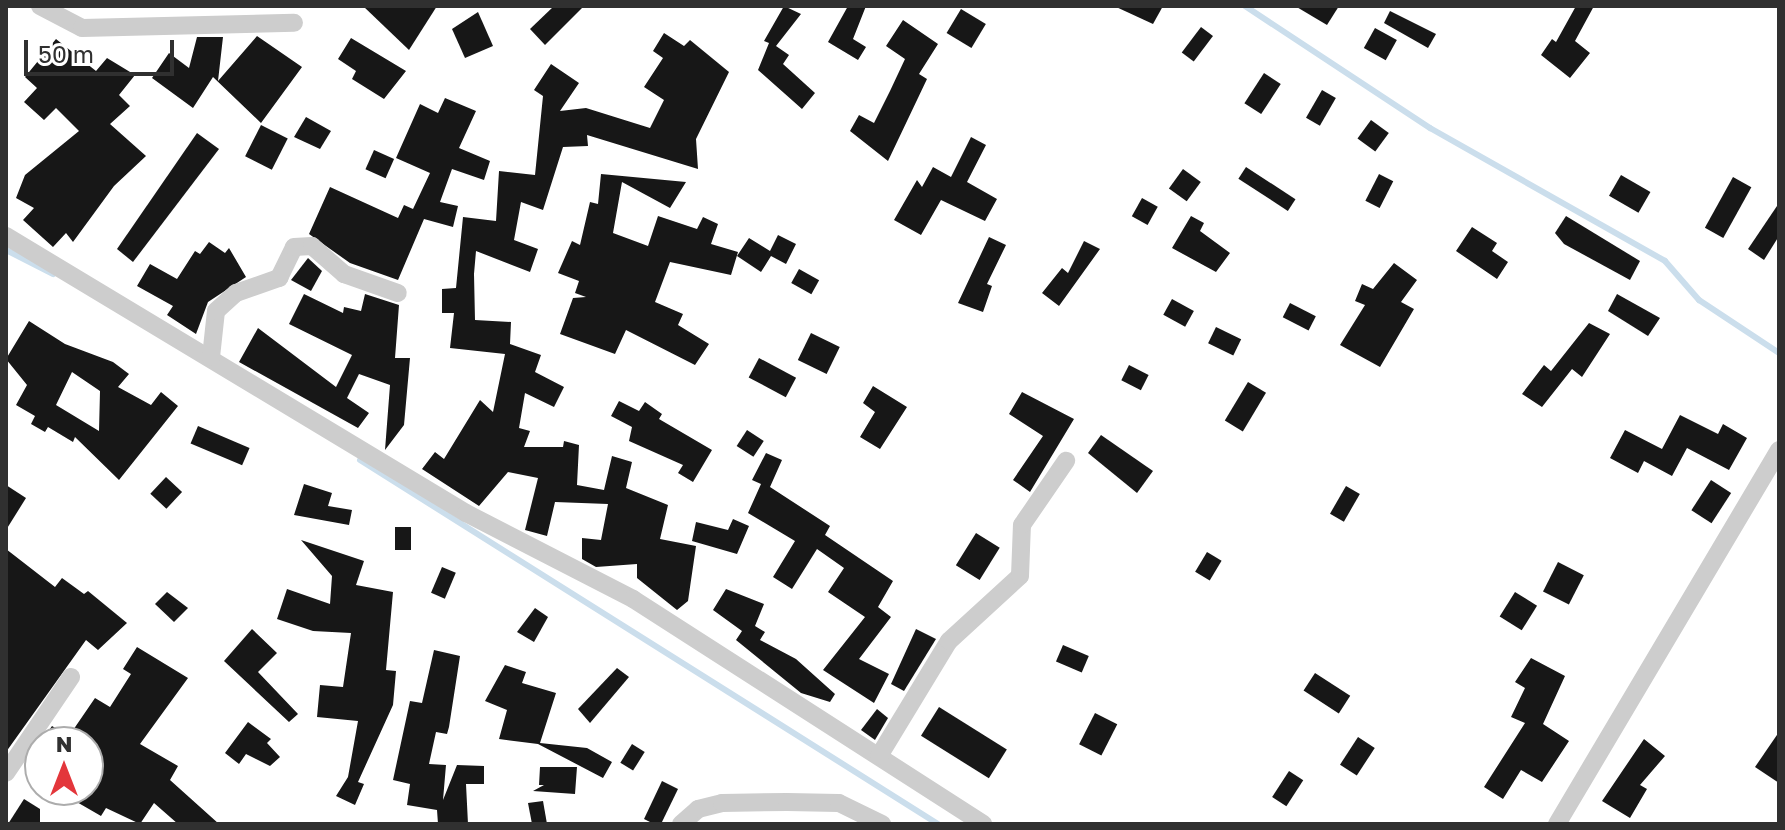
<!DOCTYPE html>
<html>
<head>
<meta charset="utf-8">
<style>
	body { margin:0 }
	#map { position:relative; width:1785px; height:830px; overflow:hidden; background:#fff; font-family:"Golos Text",sans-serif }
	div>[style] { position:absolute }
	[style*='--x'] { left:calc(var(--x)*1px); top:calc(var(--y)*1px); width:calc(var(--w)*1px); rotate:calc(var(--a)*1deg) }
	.stream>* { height:6px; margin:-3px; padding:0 3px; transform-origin:3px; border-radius:3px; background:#cbdeec }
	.building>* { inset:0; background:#171717; transform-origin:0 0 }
	.minor>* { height:18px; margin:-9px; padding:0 9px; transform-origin:9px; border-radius:9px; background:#cdcdcd }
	span { translate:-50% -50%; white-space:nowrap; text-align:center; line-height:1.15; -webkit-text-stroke:8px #fff; paint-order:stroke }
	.frame { position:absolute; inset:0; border:8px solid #303030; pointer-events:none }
	.north { position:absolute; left:24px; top:726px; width:80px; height:80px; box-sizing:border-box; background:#fff; border:2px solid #acacac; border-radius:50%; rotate:0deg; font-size:22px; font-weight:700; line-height:32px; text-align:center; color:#303030 }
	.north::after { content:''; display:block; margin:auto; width:28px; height:36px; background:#e3363b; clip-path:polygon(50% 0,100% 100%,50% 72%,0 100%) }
	.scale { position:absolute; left:24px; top:40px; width:150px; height:36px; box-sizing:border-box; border:4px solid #303030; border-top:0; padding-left:10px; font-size:24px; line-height:28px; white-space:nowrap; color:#303030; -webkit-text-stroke:6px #fff; paint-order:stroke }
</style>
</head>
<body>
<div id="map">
	<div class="stream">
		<div style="--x:1245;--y:6;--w:222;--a:33.4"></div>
		<div style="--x:1430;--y:128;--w:270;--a:29.5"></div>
		<div style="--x:1665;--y:261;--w:52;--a:48.9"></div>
		<div style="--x:1699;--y:300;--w:96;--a:33.5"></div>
		<div style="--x:6;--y:250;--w:53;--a:27.1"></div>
		<div style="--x:360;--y:460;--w:683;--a:32.2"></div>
	</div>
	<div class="building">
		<div style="clip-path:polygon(363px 6px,437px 6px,409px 50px)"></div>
		<div style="clip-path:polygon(554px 6px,584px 6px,545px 45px,530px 29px)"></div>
		<div style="clip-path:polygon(784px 6px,801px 14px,776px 46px,789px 55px,783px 64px,815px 93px,802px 109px,758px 70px,769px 43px,764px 41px)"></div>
		<div style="clip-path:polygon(848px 6px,866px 6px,853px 39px,866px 47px,858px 60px,828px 42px)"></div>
		<div style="clip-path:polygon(1114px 6px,1163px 6px,1153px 24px)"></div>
		<div style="clip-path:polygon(1295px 6px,1339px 6px,1327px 25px)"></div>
		<div style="clip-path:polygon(1576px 6px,1594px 6px,1575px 41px,1590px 53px,1570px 78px,1541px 55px,1552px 39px,1556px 42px)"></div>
		<div style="left:961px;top:9px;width:29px;height:28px;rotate:31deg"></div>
		<div style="clip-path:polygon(1390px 11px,1436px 34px,1428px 48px,1384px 23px)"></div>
		<div style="clip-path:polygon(478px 12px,493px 46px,465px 58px,452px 29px)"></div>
		<div style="clip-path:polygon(903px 20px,938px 44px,919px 74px,927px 79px,888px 161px,850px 131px,859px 115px,874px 123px,890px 91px,905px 59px,886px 46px)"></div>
		<div style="left:1201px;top:27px;width:15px;height:32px;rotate:37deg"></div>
		<div style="left:1375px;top:28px;width:25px;height:23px;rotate:29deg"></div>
		<div style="clip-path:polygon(664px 33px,684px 46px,690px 40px,729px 72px,696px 139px,698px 169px,587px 135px,588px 146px,563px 147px,543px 210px,521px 202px,514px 240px,538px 249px,530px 272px,476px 251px,474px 274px,475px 320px,511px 322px,510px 344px,541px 355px,535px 372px,564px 387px,554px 407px,525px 393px,519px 428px,530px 431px,524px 447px,563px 447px,564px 441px,579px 445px,577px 485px,604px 490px,612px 456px,632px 462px,626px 488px,668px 505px,660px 539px,696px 546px,688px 601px,677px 610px,637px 578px,637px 564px,596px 567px,582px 559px,582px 538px,601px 540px,608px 504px,555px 502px,547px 536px,525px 530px,538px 478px,508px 472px,479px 506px,422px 469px,435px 452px,444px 459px,480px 400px,493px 412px,505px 354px,450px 348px,454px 313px,442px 313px,442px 289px,456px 288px,463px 217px,496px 221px,499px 171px,535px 175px,543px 96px,534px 90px,551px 64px,579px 83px,560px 111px,586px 108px,650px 128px,664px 100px,644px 87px,663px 58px,653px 51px)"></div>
		<div style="clip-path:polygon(257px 36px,302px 67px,261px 123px,213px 77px,193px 108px,152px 78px,169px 53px,189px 68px,197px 37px,223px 37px,218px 81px)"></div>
		<div style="clip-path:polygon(351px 38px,406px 71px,384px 99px,352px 79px,356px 71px,338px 59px)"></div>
		<div style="clip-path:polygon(56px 39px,96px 71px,107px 58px,135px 75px,119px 95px,130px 106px,110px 124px,146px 156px,114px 186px,73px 242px,66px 233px,53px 247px,23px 220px,34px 208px,16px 198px,25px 175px,79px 131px,56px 108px,44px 120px,24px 102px,37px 88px,25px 77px)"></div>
		<div style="left:1264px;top:73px;width:20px;height:36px;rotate:33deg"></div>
		<div style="left:1322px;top:90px;width:16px;height:32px;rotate:30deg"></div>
		<div style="clip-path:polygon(445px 98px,476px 111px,459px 148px,490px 161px,484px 180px,452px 169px,440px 202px,458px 206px,453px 227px,424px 219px,398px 280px,350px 263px,309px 234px,330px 187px,398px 218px,404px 205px,413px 209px,430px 173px,396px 158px,420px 104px,438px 113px)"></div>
		<div style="clip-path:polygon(306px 117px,331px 131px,320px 149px,294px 137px)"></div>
		<div style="left:1371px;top:120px;width:22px;height:23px;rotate:36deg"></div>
		<div style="left:261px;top:125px;width:30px;height:35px;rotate:27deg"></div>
		<div style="clip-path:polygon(197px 133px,219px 149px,133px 262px,117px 249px)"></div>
		<div style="clip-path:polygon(971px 137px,986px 145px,967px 182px,997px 199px,985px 221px,941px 200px,921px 235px,894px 220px,917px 180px,922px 187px,933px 167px,951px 177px)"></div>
		<div style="left:374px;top:150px;width:22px;height:21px;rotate:24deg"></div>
		<div style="left:1246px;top:167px;width:59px;height:14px;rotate:33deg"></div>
		<div style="left:1183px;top:169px;width:22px;height:24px;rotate:36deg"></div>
		<div style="clip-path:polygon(601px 174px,686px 182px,670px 208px,622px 182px,613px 233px,648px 246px,658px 216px,697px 229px,703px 217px,718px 224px,711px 244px,738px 252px,731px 275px,670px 262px,655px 302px,683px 314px,678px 325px,709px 344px,695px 365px,626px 330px,615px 354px,560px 334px,573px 298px,586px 297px,575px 293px,579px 281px,558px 273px,572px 241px,580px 245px,590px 202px,598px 204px)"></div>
		<div style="left:1379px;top:174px;width:16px;height:30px;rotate:27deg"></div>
		<div style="left:1621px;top:175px;width:34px;height:24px;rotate:30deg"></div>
		<div style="left:1733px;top:177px;width:21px;height:58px;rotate:29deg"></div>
		<div style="left:1142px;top:198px;width:18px;height:21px;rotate:29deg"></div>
		<div style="clip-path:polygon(1779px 203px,1779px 236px,1764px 260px,1748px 249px)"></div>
		<div style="clip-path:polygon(1191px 216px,1204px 223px,1200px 231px,1230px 253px,1216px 272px,1172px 248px)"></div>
		<div style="clip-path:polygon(1566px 216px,1640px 261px,1630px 280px,1564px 244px,1555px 233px)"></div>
		<div style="clip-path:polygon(1472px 227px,1497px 243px,1492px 251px,1508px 262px,1497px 279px,1456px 251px)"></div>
		<div style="clip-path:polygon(778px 235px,796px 244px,786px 264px,771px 256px,761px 272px,737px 256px,749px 238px,770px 251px)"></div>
		<div style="clip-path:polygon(989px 237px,1006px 245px,987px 284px,992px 286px,983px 312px,958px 303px)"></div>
		<div style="clip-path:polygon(1084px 241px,1100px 249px,1059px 306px,1042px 293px,1062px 268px,1068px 273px)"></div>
		<div style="clip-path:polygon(209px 242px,225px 253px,229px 248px,246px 277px,208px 302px,196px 334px,167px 315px,173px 306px,137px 286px,150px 264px,177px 279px,195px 251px,200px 254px)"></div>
		<div style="clip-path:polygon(308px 258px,322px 271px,311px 291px,291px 280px)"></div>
		<div style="clip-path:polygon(1394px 263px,1417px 280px,1401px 302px,1414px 309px,1380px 367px,1340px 345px,1365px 305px,1355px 301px,1362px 284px,1373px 289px)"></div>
		<div style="left:799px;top:269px;width:23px;height:16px;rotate:29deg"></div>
		<div style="clip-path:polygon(304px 294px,343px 313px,344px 307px,361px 311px,365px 294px,399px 305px,395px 358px,410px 358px,404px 425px,385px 450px,390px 385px,359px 374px,347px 398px,369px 413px,358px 428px,239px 362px,258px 328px,336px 387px,352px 355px,289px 324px)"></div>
		<div style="clip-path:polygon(1617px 294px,1660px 318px,1648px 336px,1608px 311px)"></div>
		<div style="left:1172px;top:299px;width:25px;height:18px;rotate:29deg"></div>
		<div style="left:1290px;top:303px;width:29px;height:16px;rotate:27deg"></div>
		<div style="clip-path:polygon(evenodd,29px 321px,65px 344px,113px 362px,129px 374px,118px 387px,151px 405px,161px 392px,178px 406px,119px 480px,75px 437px,73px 442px,48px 427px,45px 432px,31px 424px,35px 416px,16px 405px,27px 385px,6px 359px,29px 321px,72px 372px,100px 391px,99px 431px,56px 405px,72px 372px)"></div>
		<div style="clip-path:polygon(1589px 323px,1610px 334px,1582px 377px,1572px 369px,1542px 407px,1522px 394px,1544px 365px,1551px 371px)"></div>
		<div style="left:1216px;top:327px;width:28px;height:18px;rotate:26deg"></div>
		<div style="left:811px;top:333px;width:32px;height:30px;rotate:26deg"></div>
		<div style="left:759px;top:358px;width:42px;height:22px;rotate:28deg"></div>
		<div style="left:1129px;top:365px;width:22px;height:17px;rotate:27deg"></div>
		<div style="left:1248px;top:382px;width:21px;height:45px;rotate:31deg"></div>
		<div style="clip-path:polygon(873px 386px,907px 407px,880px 449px,860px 437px,875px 412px,863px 403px)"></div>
		<div style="clip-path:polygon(1022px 392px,1074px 419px,1030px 492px,1013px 480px,1043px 436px,1009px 414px)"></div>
		<div style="clip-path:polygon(619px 401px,639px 411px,645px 402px,662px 414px,659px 419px,712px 450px,693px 482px,678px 473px,683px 465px,629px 441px,632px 427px,611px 416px)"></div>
		<div style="clip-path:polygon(1680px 415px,1718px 434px,1723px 424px,1747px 438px,1729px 470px,1687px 448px,1672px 476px,1644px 461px,1638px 473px,1610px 458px,1625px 430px,1662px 449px)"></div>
		<div style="left:198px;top:426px;width:56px;height:19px;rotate:23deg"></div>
		<div style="left:747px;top:430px;width:20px;height:19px;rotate:33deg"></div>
		<div style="clip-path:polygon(1101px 435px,1153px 471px,1137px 493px,1088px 453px)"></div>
		<div style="clip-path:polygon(766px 453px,782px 460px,770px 487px,830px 526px,825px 535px,893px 581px,878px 607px,891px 617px,859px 659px,889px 674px,874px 703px,823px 670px,865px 617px,828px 592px,844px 568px,817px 549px,792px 589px,773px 577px,795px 541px,748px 513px,761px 484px,752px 480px)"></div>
		<div style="left:166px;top:477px;width:22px;height:23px;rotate:43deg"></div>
		<div style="left:1711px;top:480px;width:24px;height:36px;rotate:33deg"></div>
		<div style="clip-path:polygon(304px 484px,332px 493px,328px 506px,352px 510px,349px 525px,294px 515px)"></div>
		<div style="clip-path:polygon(6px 485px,26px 498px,6px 530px)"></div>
		<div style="left:1346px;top:486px;width:16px;height:32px;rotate:30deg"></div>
		<div style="clip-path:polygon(733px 519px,749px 526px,737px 554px,692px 541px,696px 522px,728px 530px)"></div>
		<div style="left:395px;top:527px;width:16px;height:23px"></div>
		<div style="left:976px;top:533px;width:28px;height:38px;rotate:32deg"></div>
		<div style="clip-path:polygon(301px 540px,364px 561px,356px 585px,393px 592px,386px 670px,396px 671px,393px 705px,358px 782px,364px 784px,355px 805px,336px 796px,348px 777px,358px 721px,317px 717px,320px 685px,343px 687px,351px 633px,313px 631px,277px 619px,287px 589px,330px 604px,332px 576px)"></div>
		<div style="clip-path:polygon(6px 549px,55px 587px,62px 578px,84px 594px,88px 591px,127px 623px,98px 650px,86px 640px,6px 752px)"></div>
		<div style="left:1207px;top:552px;width:17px;height:23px;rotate:31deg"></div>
		<div style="left:1558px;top:562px;width:29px;height:33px;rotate:27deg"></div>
		<div style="left:442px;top:567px;width:15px;height:28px;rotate:23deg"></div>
		<div style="clip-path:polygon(726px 589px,764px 604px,755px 626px,765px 632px,760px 640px,796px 659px,835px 694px,830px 702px,801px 693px,736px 640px,742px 631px,713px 610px)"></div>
		<div style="clip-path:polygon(167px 592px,188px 608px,174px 622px,155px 604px)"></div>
		<div style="left:1515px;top:592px;width:26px;height:29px;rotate:32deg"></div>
		<div style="clip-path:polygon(535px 608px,548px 617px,534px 642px,517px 632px)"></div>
		<div style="clip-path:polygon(252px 629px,277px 653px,258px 672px,298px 714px,289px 722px,224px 661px)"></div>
		<div style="clip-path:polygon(916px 629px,936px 639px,904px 691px,891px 684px)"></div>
		<div style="left:1063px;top:645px;width:28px;height:18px;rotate:23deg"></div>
		<div style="clip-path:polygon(137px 647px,188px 678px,140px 744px,178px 766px,170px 780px,219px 824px,178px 824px,154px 803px,140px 824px,106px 808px,101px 816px,56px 790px,88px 790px,88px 742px,41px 742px,52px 726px,69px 736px,95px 698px,110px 707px,131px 674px,123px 669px)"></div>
		<div style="clip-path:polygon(434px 650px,460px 656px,449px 727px,447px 734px,436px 732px,429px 764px,446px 765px,443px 800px,457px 765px,484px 766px,484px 784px,466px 784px,468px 824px,438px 824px,437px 810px,407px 805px,410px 784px,393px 780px,410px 701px,422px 703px)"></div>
		<div style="clip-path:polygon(1531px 658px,1565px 676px,1543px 724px,1569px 741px,1542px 782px,1521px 770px,1503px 799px,1484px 787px,1525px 723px,1511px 717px,1525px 688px,1515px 682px)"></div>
		<div style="clip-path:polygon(505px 665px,526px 672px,522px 683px,556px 693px,540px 743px,587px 748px,612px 762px,603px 778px,538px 744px,499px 739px,507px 710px,485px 701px)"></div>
		<div style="clip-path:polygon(617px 668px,629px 677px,590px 723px,578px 709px)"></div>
		<div style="left:1315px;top:673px;width:42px;height:21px;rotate:33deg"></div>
		<div style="left:939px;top:707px;width:80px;height:34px;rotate:32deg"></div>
		<div style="clip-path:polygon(877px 709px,888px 718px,875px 740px,861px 730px)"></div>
		<div style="left:1095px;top:713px;width:25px;height:35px;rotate:27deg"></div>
		<div style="clip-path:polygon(248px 722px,271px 739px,267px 743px,280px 757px,270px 766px,246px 754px,239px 764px,225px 753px)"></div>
		<div style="clip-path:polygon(1779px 732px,1779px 783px,1755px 767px)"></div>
		<div style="left:1358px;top:737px;width:20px;height:33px;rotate:33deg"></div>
		<div style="clip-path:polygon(1644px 739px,1665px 756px,1640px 785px,1647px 789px,1630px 818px,1602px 801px)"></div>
		<div style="left:632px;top:744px;width:15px;height:22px;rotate:32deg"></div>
		<div style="clip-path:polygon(540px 767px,577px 767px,575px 794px,533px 791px,544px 785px,539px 785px)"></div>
		<div style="left:1289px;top:771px;width:17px;height:31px;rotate:33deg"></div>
		<div style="clip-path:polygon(662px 781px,678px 789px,661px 824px,654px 824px,644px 819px)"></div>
		<div style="clip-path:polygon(24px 799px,40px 809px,40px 824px,8px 824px)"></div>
		<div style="clip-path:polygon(543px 801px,547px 824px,532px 824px,528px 803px)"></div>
	</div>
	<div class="minor">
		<div style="--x:40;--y:6;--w:47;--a:27.6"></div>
		<div style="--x:82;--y:28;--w:212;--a:-1.4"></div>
		<div style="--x:6;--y:236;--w:537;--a:31.06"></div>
		<div style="--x:466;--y:513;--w:188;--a:27.2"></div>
		<div style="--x:633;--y:599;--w:416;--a:32.7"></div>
		<div style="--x:211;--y:357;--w:46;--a:-83.8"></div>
		<div style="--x:216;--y:311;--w:27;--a:-42"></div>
		<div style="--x:236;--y:293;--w:46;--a:-19.2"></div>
		<div style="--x:279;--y:278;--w:34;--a:-64"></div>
		<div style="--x:294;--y:247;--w:18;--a:-3"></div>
		<div style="--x:312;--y:246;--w:43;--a:41.2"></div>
		<div style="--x:344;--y:274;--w:57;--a:19.4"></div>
		<div style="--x:879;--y:756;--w:135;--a:-58.7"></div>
		<div style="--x:949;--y:641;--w:96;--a:-42.5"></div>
		<div style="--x:1020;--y:576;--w:51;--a:-87.8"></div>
		<div style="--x:1022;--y:525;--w:78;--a:-55.5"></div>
		<div style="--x:6;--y:773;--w:116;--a:-55.9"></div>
		<div style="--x:681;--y:824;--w:23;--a:-41"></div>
		<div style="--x:698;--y:809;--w:25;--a:-14"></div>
		<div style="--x:722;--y:803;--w:65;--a:-0.9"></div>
		<div style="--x:787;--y:802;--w:52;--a:1.1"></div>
		<div style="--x:839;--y:803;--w:48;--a:26"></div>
		<div style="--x:1557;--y:824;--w:435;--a:-59.3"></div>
	</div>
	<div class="frame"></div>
	<div class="north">N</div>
	<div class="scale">50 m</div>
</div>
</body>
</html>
